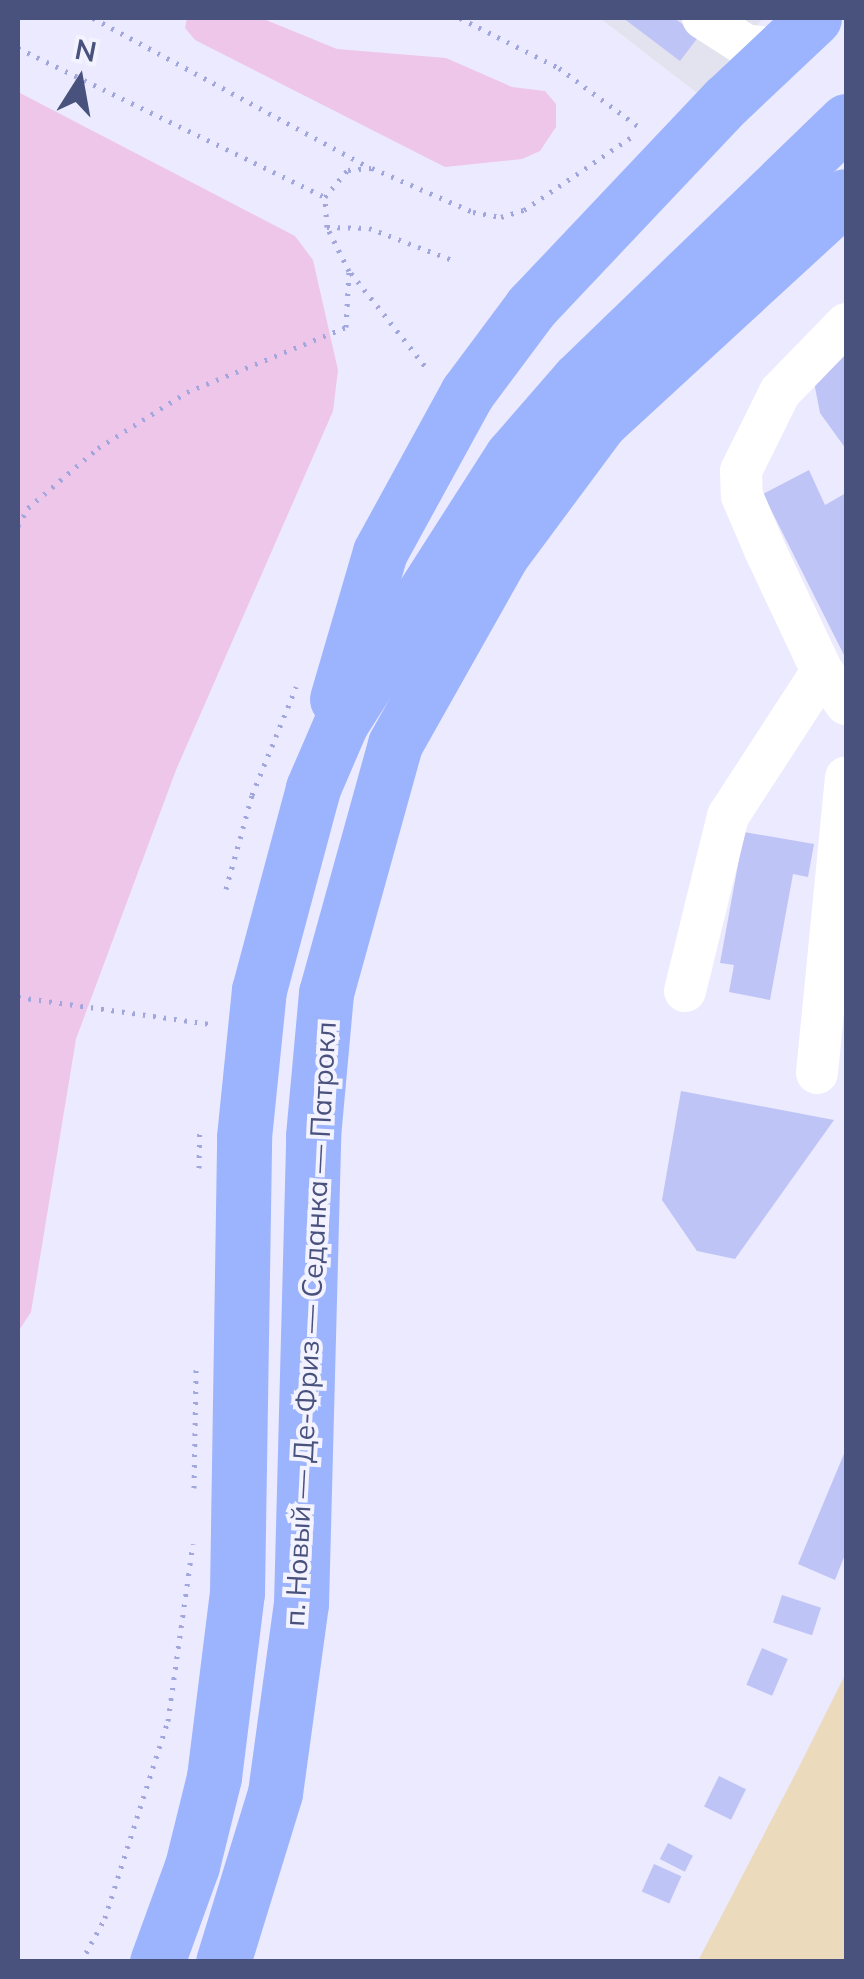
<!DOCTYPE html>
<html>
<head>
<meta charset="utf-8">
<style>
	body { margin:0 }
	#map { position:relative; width:864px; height:1979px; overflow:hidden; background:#eceafe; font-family:Mulish,sans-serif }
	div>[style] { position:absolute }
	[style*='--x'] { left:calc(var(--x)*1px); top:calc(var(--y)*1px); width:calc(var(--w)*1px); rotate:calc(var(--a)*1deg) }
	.industrial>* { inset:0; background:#e3e3ef }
	.green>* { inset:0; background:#eec6ea }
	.water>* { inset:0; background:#ebdabb }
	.building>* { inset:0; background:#bfc4f6; transform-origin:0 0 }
	.path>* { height:5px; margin-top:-2.5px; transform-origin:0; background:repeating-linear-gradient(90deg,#a1a7dc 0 2.5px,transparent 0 10.5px) }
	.minor>* { height:42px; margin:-21px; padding:0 21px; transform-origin:21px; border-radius:21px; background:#fff }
	.highway>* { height:55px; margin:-27.5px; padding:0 27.5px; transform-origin:27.5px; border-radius:27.5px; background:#9cb3fd }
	span { translate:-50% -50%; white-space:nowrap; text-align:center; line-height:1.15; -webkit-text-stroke:8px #f3f2ff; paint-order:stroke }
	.street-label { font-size:28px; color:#49517d }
	.frame { position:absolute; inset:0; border:20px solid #49517d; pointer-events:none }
	.north { position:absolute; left:30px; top:30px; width:100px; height:100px; -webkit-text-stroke:8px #f3f2ff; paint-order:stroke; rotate:11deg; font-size:28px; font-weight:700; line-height:40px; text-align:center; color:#49517d }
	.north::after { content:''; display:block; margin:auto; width:35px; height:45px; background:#49517d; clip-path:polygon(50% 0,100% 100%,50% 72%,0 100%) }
</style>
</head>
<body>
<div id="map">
	<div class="industrial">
		<div style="clip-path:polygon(600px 18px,763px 18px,701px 96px)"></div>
	</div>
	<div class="green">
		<div style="clip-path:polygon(187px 18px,261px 18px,337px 49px,446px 58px,512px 87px,545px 91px,556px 104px,556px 127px,540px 151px,522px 159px,445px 167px,195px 40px,185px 28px)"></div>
		<div style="clip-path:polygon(18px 92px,295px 236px,313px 260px,338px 370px,333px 411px,176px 770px,76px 1039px,31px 1312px,18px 1332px)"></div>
	</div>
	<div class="water">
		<div style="clip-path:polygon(846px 1673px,846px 1961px,698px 1961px,799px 1767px)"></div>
	</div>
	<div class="building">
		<div style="clip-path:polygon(623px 18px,674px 18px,699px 36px,680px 61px)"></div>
		<div style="clip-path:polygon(846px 351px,846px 449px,820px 413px,814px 382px)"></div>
		<div style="clip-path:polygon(809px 470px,825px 505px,846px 493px,846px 659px,763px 494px)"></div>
		<div style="clip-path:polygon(744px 832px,814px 844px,808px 877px,793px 874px,770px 1000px,729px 992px,734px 965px,720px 963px)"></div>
		<div style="clip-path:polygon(681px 1091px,834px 1120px,735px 1259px,697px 1251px,662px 1200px)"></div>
		<div style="clip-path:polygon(846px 1449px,846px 1552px,835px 1580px,798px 1564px)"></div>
		<div style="left:782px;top:1595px;width:41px;height:29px;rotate:18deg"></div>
		<div style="left:762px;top:1648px;width:28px;height:40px;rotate:23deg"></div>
		<div style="left:719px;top:1776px;width:30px;height:34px;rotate:26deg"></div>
		<div style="left:668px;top:1843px;width:28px;height:18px;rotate:27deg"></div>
		<div style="left:654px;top:1864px;width:30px;height:30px;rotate:24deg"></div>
	</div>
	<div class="path">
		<div style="--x:93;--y:18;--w:314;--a:28.4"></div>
		<div style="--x:460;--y:18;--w:111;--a:26.8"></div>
		<div style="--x:559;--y:68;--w:104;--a:36.4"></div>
		<div style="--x:18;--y:48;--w:341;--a:25.9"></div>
		<div style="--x:327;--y:227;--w:42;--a:1.4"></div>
		<div style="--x:369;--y:228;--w:92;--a:21"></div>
		<div style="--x:351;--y:273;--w:119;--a:51.5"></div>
		<div style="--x:18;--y:526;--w:21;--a:-61"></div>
		<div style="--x:28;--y:508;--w:92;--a:-40.6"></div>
		<div style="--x:98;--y:448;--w:105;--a:-32.2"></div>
		<div style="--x:187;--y:392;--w:172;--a:-22.2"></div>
		<div style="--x:346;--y:327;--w:56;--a:-86.9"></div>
		<div style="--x:349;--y:271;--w:49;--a:-116.6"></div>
		<div style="--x:327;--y:227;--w:30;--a:-94"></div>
		<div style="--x:325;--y:197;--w:35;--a:-50"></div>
		<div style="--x:348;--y:170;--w:24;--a:-5"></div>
		<div style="--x:372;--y:168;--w:110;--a:23.5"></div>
		<div style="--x:473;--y:212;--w:28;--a:10"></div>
		<div style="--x:501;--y:217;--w:24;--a:-17"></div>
		<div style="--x:524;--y:210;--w:132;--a:-34.2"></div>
		<div style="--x:226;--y:889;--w:98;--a:-74.5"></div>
		<div style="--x:252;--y:795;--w:117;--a:-67.8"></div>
		<div style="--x:18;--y:997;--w:195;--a:8"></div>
		<div style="--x:199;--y:1168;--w:39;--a:-89"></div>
		<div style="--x:194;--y:1488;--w:119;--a:-89"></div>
		<div style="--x:81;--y:1962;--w:50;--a:-61.4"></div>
		<div style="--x:105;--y:1918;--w:207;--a:-72.3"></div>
		<div style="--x:168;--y:1721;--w:179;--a:-82"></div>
	</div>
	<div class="minor">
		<div style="--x:703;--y:18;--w:50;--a:32.7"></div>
		<div style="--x:745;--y:45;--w:33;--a:7"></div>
		<div style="--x:846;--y:324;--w:95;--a:134.1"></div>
		<div style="--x:780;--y:392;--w:88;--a:116.3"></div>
		<div style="--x:741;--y:471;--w:25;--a:88"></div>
		<div style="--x:742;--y:496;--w:59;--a:66.9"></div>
		<div style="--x:765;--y:550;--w:134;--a:64.8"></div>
		<div style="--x:822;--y:671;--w:41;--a:54"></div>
		<div style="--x:685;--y:991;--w:180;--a:-76.2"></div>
		<div style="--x:728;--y:816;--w:173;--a:-57"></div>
		<div style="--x:817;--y:1073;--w:297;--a:-84.4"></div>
	</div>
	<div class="highway">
		<div style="--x:337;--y:699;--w:153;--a:-73.7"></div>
		<div style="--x:380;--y:552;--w:181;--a:-61.3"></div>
		<div style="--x:467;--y:393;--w:107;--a:-53.3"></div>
		<div style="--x:531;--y:307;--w:284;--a:-46.6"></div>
		<div style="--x:726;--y:101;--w:121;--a:-43.3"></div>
		<div style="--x:157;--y:1962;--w:102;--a:-70"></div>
		<div style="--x:192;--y:1866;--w:92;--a:-76.1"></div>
		<div style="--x:214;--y:1777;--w:185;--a:-82.9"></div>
		<div style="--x:237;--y:1593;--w:456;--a:-89.1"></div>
		<div style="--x:244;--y:1137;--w:148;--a:-84.2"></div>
		<div style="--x:259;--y:990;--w:209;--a:-75"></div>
		<div style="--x:313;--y:788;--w:71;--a:-66.7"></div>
		<div style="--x:341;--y:723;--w:317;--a:-57.4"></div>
		<div style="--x:512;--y:456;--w:101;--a:-49"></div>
		<div style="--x:578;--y:380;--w:373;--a:-44"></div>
		<div style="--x:223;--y:1962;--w:177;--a:-72.9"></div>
		<div style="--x:275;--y:1793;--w:191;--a:-82.2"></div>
		<div style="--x:301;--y:1604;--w:468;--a:-88.5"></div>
		<div style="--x:313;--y:1136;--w:144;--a:-84.8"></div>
		<div style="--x:326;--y:993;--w:258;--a:-74.5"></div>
		<div style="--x:395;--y:744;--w:218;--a:-60.6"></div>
		<div style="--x:502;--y:554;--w:164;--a:-53.4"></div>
		<div style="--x:600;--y:422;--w:334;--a:-42.6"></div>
	</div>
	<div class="street-label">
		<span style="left:310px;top:1324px;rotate:-87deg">п. Новый — Де-Фриз — Седанка — Патрокл</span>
	</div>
	<div class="frame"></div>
	<div class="north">N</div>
</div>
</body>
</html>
